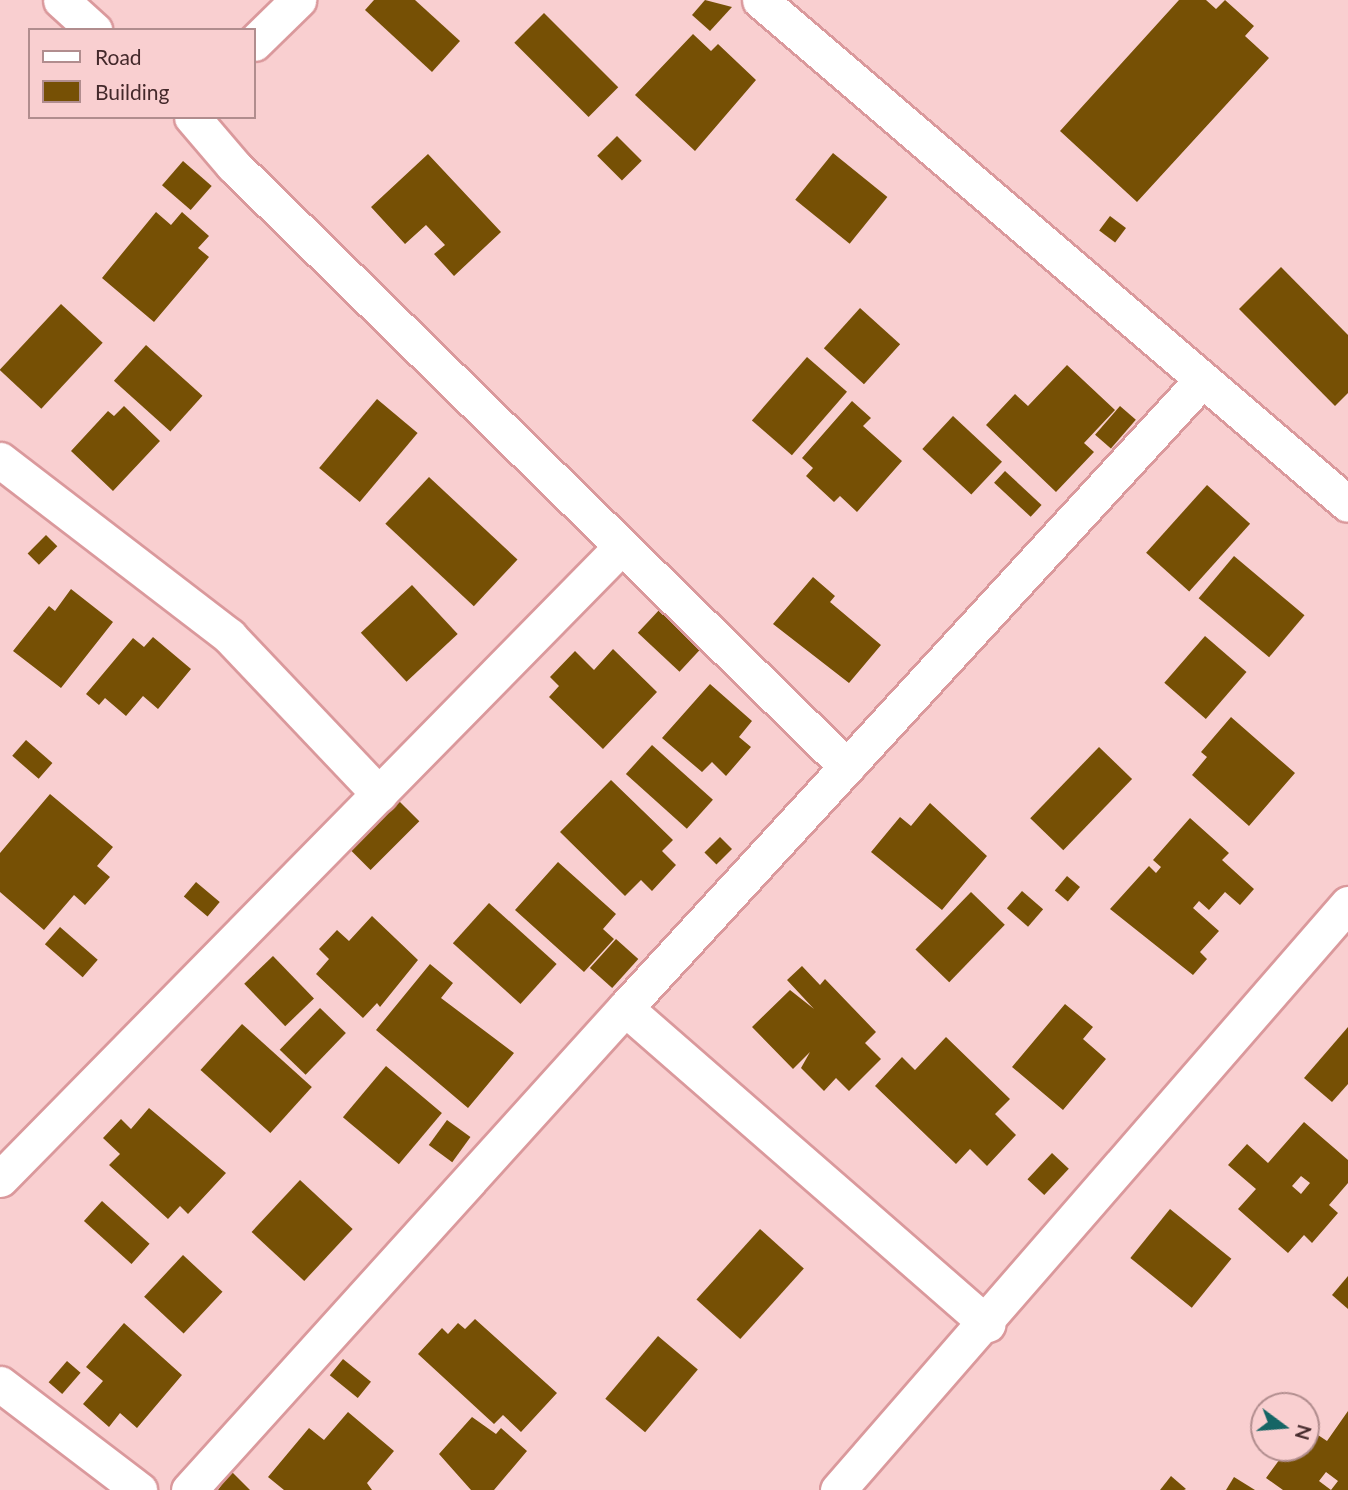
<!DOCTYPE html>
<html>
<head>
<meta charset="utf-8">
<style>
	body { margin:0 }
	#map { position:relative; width:1348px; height:1490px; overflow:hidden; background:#f9cfd0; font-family:Lato,sans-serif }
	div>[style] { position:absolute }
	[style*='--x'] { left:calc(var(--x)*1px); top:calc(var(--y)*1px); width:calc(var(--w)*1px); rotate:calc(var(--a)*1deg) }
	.building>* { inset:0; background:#765005; transform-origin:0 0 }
	.roads { filter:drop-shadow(2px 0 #da999c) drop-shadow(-2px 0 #da999c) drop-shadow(0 2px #da999c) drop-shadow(0 -2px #da999c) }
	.minor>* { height:35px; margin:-17.5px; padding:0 17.5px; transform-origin:17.5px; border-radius:17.5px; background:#fff }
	span { translate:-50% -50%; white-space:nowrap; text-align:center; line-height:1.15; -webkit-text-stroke:7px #f9cfd0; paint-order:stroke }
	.legend { position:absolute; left:28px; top:28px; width:228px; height:91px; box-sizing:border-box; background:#f9cfd0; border:2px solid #b18d8e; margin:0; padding:9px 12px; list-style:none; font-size:21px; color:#44292b }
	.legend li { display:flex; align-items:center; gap:14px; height:35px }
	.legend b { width:35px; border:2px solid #b18d8e }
	.north { position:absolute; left:1250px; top:1392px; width:70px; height:70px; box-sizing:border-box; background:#f9cfd0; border:2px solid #b18d8e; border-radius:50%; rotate:106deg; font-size:19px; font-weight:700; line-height:28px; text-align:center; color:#44292b }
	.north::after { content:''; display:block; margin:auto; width:24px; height:32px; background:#156565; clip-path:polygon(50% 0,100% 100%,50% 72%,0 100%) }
</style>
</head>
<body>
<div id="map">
	<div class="building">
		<div style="clip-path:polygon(374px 0,415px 0,460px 41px,432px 72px,365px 10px)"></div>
		<div style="clip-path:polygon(705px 0,732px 7px,710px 31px,692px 15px)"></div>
		<div style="clip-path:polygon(1179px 0,1206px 0,1216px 9px,1225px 0,1254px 26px,1245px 36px,1269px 58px,1137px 202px,1060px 131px)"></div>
		<div style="left:544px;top:13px;width:105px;height:42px;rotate:45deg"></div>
		<div style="clip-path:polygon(693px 34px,711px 51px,718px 44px,756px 80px,695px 151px,635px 95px)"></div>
		<div style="left:617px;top:136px;width:35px;height:28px;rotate:45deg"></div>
		<div style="left:833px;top:153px;width:70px;height:60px;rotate:39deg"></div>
		<div style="clip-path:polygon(428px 154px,501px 232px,454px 276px,434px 254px,445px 245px,426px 225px,405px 244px,371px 207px)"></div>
		<div style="left:183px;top:161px;width:38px;height:32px;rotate:41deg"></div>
		<div style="clip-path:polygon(156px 212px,171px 225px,182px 212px,209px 236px,198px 248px,209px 257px,154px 322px,102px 278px)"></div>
		<div style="left:1110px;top:216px;width:20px;height:18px;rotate:37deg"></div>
		<div style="clip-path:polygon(1281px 267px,1348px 335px,1348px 393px,1335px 406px,1239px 309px)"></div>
		<div style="left:61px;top:304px;width:57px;height:90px;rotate:43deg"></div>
		<div style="left:860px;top:308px;width:54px;height:54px;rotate:42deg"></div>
		<div style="left:146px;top:345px;width:76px;height:48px;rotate:42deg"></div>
		<div style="left:807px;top:357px;width:53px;height:84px;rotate:41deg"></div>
		<div style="clip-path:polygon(1067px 365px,1115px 410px,1084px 443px,1094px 452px,1056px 492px,986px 425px,1015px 394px,1028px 406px)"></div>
		<div style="left:377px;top:399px;width:53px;height:90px;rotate:40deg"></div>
		<div style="clip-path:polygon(852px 401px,871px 418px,863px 426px,902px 461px,857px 512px,840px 496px,834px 502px,806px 476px,813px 468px,802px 458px)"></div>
		<div style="clip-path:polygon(124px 406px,160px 441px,113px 491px,71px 451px,108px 411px,114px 416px)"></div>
		<div style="left:1120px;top:406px;width:21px;height:38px;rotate:41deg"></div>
		<div style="left:953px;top:416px;width:67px;height:45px;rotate:43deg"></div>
		<div style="left:1005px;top:471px;width:50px;height:16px;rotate:43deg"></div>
		<div style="left:429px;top:477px;width:121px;height:64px;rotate:43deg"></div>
		<div style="left:1207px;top:485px;width:58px;height:91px;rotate:42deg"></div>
		<div style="left:46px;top:535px;width:16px;height:26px;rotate:45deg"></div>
		<div style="left:1234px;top:556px;width:92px;height:55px;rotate:40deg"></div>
		<div style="clip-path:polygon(813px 577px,835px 596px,830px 602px,881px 645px,849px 683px,773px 624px)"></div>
		<div style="left:412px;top:585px;width:67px;height:70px;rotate:47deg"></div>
		<div style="clip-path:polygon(71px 589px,113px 622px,61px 688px,13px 651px,49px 606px,55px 611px)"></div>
		<div style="left:661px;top:608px;width:57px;height:34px;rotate:43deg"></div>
		<div style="left:1205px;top:636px;width:55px;height:62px;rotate:41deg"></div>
		<div style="clip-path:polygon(153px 637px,191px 669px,158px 709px,143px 696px,126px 716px,105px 698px,99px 705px,86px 694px,133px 638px,144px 647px)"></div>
		<div style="clip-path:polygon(613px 649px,657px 692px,603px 749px,549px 697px,559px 686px,550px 677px,575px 651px,594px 670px)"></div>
		<div style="clip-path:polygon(710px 684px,752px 721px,739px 737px,751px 747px,726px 776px,712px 762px,702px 772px,662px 738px)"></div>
		<div style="clip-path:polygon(1231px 717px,1295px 773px,1249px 826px,1192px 775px,1207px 757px,1201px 752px)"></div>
		<div style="left:26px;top:740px;width:35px;height:21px;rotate:41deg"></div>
		<div style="left:652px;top:745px;width:82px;height:39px;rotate:42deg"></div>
		<div style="left:1099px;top:747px;width:46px;height:99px;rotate:44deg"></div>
		<div style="clip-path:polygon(611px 780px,673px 840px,662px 851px,676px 865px,652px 891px,641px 880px,625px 896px,560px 832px)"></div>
		<div style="clip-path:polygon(50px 794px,113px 847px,97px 866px,110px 877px,85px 905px,74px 895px,44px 930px,0 892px,0 853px)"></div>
		<div style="left:396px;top:798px;width:33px;height:69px;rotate:45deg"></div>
		<div style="clip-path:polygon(930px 803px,987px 856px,942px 910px,871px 852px,900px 817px,911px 826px)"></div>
		<div style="clip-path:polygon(1190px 818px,1229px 853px,1222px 860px,1254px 889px,1240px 905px,1225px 892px,1209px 910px,1199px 901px,1193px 908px,1219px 931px,1200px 952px,1207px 959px,1193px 975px,1110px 909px,1149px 866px,1156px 873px,1161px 867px,1153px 860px)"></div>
		<div style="left:720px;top:837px;width:17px;height:22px;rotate:45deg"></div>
		<div style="clip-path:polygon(558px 862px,616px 914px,603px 929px,614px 939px,584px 972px,515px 910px)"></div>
		<div style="left:1067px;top:876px;width:17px;height:19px;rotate:40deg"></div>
		<div style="left:196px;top:882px;width:31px;height:19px;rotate:40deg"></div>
		<div style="left:1022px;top:891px;width:28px;height:23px;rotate:41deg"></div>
		<div style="left:971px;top:892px;width:47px;height:80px;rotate:44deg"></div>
		<div style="left:489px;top:903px;width:91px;height:54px;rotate:42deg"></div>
		<div style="clip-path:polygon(372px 916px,418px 960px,380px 1007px,377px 1003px,363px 1018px,316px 974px,329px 959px,319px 949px,337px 930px,349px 941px)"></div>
		<div style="left:60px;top:927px;width:50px;height:23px;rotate:41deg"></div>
		<div style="left:616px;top:939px;width:30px;height:39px;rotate:42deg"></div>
		<div style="left:273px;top:956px;width:59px;height:40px;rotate:46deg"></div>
		<div style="clip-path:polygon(430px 964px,453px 983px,441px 998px,514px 1053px,468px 1108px,376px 1030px)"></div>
		<div style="clip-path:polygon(802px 966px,820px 985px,825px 979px,876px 1032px,865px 1043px,881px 1059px,849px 1091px,836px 1078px,824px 1091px,801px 1068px,810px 1052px,793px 1069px,752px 1027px,790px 990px,814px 1009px,787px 980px)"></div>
		<div style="clip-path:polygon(1065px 1004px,1093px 1027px,1083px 1039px,1106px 1059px,1063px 1110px,1012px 1067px)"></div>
		<div style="left:320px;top:1008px;width:36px;height:58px;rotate:44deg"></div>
		<div style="left:242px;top:1024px;width:94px;height:62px;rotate:42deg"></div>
		<div style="clip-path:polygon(1348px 1027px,1348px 1084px,1332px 1102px,1304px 1078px)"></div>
		<div style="clip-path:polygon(946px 1037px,1010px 1099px,995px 1114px,1016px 1135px,987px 1166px,970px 1149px,956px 1164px,875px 1086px,902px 1057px,915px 1070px)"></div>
		<div style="left:386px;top:1066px;width:73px;height:67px;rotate:40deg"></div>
		<div style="clip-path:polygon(149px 1108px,226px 1173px,188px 1214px,180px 1206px,168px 1219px,109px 1165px,120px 1154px,103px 1138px,121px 1119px,131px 1129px)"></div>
		<div style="left:447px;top:1120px;width:29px;height:31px;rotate:36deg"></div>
		<div style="clip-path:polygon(evenodd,1304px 1122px,1348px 1160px,1348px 1183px,1329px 1205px,1338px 1213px,1312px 1243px,1304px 1235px,1288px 1253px,1238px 1209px,1256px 1189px,1228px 1165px,1247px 1144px,1268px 1163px,1304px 1122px,1301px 1176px,1310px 1183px,1301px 1194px,1292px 1186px,1301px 1176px)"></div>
		<div style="left:1052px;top:1153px;width:23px;height:36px;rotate:43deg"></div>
		<div style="left:300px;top:1180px;width:72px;height:71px;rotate:43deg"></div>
		<div style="left:102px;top:1201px;width:64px;height:27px;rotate:42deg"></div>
		<div style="left:1170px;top:1209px;width:79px;height:63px;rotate:39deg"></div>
		<div style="left:760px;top:1229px;width:59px;height:95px;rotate:42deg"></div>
		<div style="left:183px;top:1255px;width:54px;height:57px;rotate:43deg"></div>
		<div style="clip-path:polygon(1348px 1276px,1348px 1309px,1332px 1295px)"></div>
		<div style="clip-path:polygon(475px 1319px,557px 1393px,521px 1432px,503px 1415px,494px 1424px,418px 1354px,442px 1328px,448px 1334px,458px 1323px,465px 1329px)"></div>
		<div style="clip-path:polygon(124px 1323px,182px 1375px,137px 1428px,120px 1413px,109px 1427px,83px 1404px,103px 1381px,86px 1367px)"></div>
		<div style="left:658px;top:1336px;width:52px;height:82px;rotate:40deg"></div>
		<div style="left:343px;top:1359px;width:36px;height:21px;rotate:39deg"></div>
		<div style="left:67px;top:1361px;width:18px;height:28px;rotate:41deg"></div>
		<div style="clip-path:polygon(evenodd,1348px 1411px,1348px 1490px,1283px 1490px,1266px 1478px,1288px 1448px,1306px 1448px,1306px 1427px,1327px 1441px,1348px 1411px,1326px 1472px,1338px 1481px,1331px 1490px,1319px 1481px,1326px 1472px)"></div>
		<div style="clip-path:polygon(348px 1412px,394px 1451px,367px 1483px,372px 1490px,284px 1490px,268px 1477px,309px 1428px,324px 1440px)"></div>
		<div style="clip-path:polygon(472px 1417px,496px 1434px,501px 1428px,527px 1451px,494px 1490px,471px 1490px,439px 1454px)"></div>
		<div style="clip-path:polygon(231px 1471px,250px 1490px,218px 1490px)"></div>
		<div style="clip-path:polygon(1171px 1476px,1186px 1489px,1184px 1490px,1160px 1490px)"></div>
		<div style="clip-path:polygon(1234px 1477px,1255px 1490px,1226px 1490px)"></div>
	</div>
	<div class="roads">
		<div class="minor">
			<div style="--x:61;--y:0;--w:45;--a:42.3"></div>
			<div style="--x:760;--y:0;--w:774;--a:40.6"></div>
			<div style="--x:254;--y:43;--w:62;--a:-44.3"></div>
			<div style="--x:192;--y:117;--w:63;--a:49.5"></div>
			<div style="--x:233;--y:165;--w:860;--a:44.43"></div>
			<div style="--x:0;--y:460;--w:289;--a:37.5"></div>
			<div style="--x:229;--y:636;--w:218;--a:46.5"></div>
			<div style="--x:625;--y:1008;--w:853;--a:-47.42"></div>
			<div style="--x:0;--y:1179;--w:887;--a:-45.5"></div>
			<div style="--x:0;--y:1384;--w:175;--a:37.3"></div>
			<div style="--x:189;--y:1490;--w:650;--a:-47.87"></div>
			<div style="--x:625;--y:1008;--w:481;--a:41.1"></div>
			<div style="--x:838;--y:1490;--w:777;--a:-48.97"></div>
		</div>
	</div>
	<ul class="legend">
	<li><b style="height:9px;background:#fff"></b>Road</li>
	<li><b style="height:19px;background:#765005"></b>Building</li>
	</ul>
	<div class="north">N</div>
</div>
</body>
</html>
